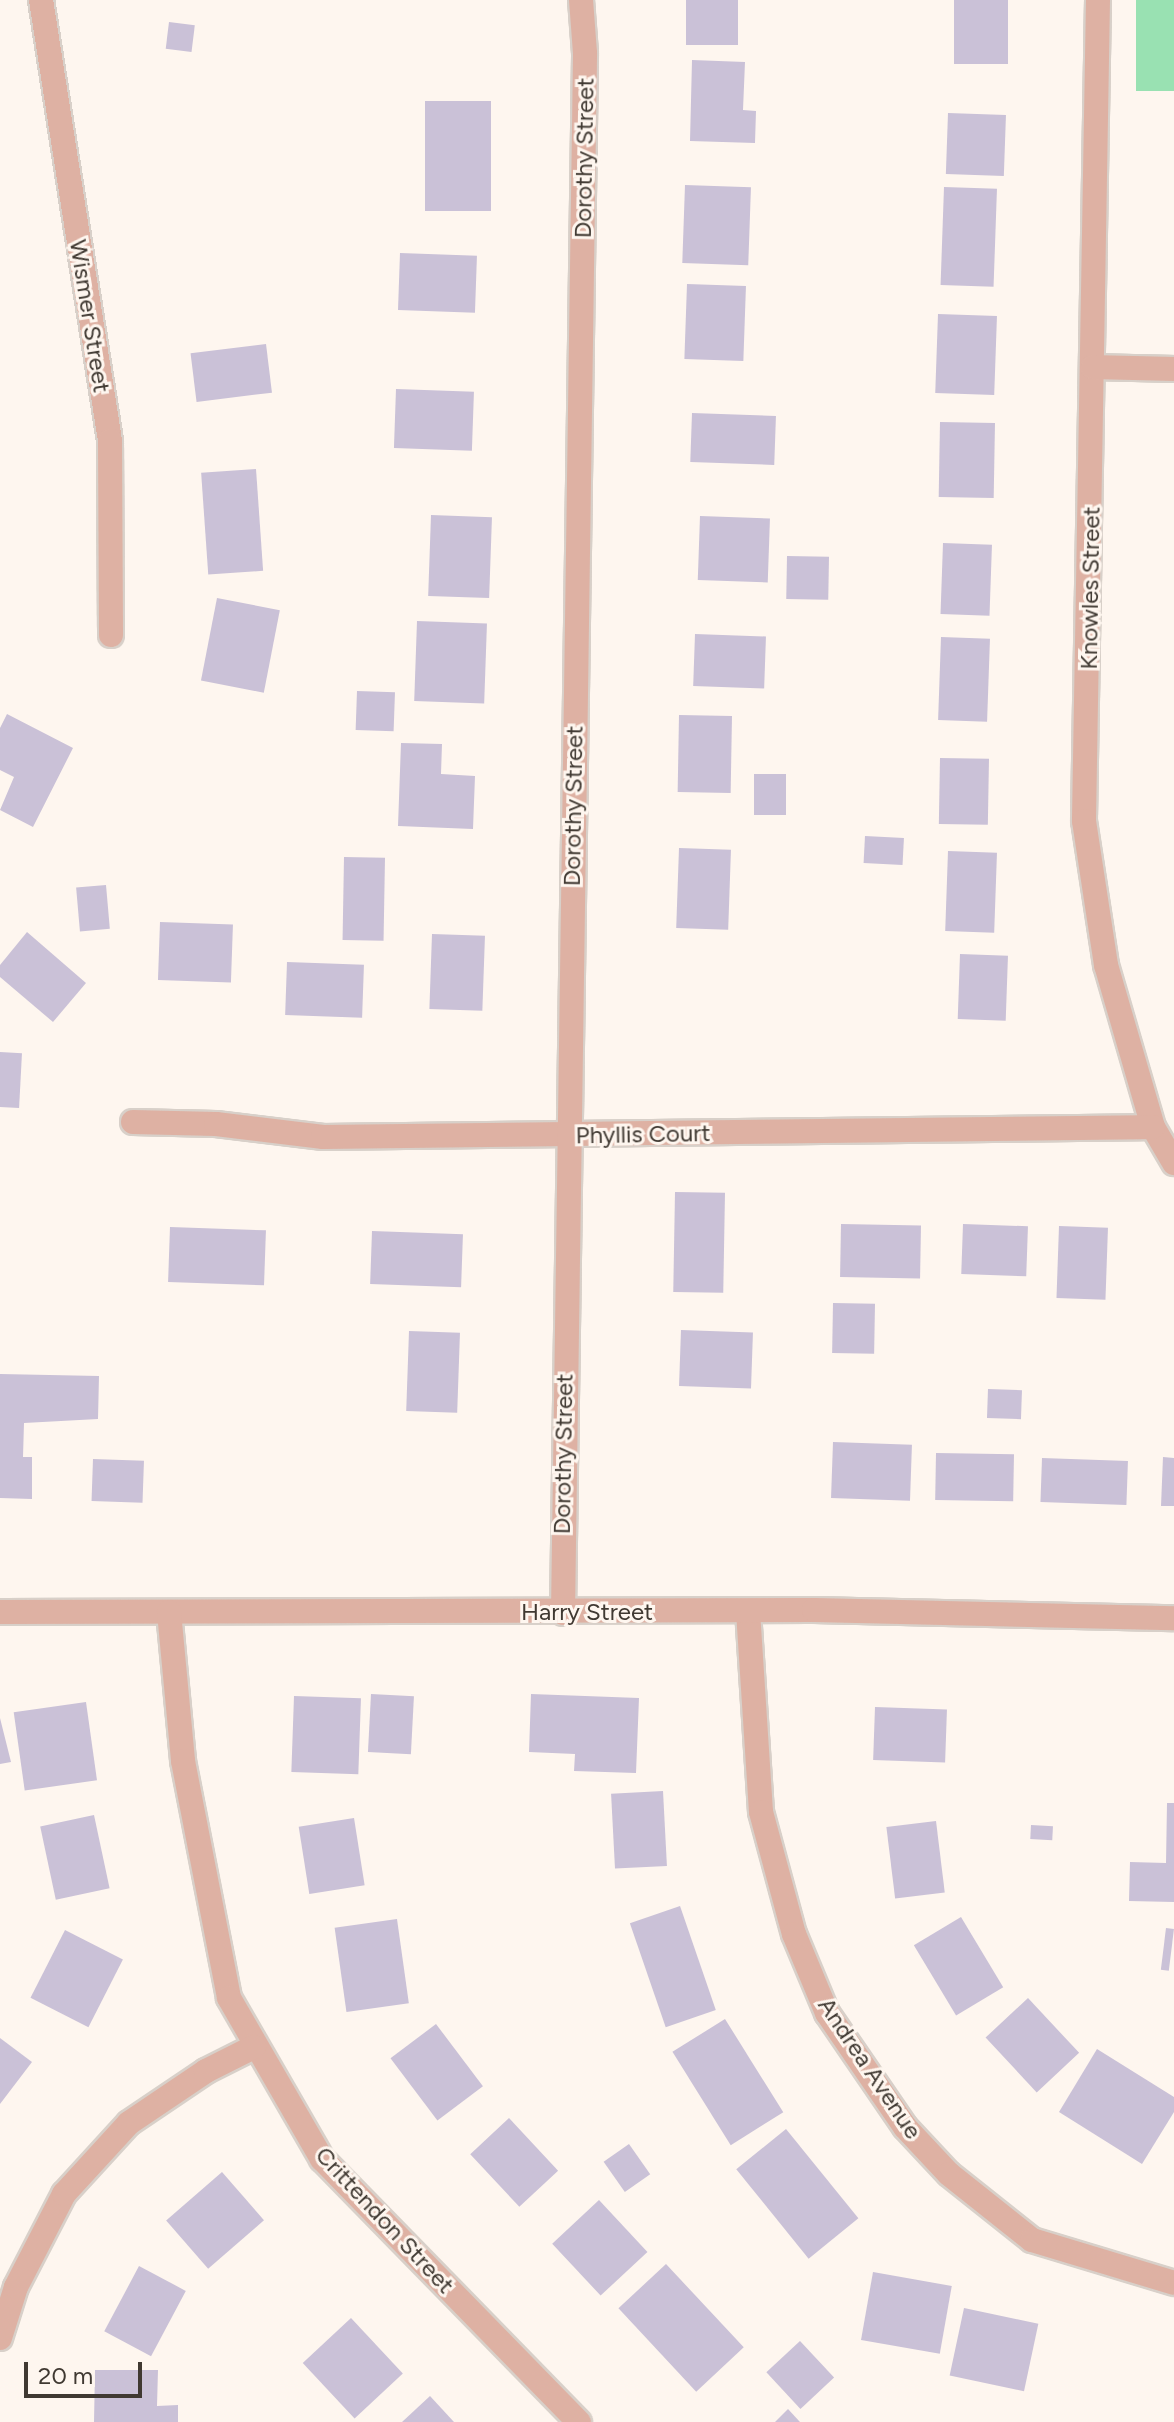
<!DOCTYPE html>
<html>
<head>
<meta charset="utf-8">
<style>
	body { margin:0 }
	#map { position:relative; width:1174px; height:2422px; overflow:hidden; background:#fef6ef; font-family:Figtree,sans-serif }
	div>[style] { position:absolute }
	[style*='--x'] { left:calc(var(--x)*1px); top:calc(var(--y)*1px); width:calc(var(--w)*1px); rotate:calc(var(--a)*1deg) }
	.green>* { inset:0; background:#99e1b2; transform-origin:0 0 }
	.building>* { inset:0; background:#cac1d7; transform-origin:0 0 }
	.roads { filter:drop-shadow(2px 0 #d8d0c9) drop-shadow(-2px 0 #d8d0c9) drop-shadow(0 2px #d8d0c9) drop-shadow(0 -2px #d8d0c9) }
	.minor>* { height:24px; margin:-12px; padding:0 12px; transform-origin:12px; border-radius:12px; background:#deb1a3 }
	span { translate:-50% -50%; white-space:nowrap; text-align:center; line-height:1.15; -webkit-text-stroke:6px #fef6ef; paint-order:stroke }
	.street-label { font-size:24px; color:#403932 }
	.scale { position:absolute; left:24px; top:2362px; width:118px; height:36px; box-sizing:border-box; border:4px solid #403932; border-top:0; padding-left:10px; font-size:24px; line-height:28px; white-space:nowrap; color:#403932; -webkit-text-stroke:6px #fef6ef; paint-order:stroke }
</style>
</head>
<body>
<div id="map">
	<div class="green">
		<div style="left:1136px;top:0;width:38px;height:91px"></div>
	</div>
	<div class="building">
		<div style="left:686px;top:0;width:52px;height:45px"></div>
		<div style="left:954px;top:0;width:54px;height:64px"></div>
		<div style="left:169px;top:22px;width:26px;height:27px;rotate:7deg"></div>
		<div style="clip-path:polygon(692px 60px,745px 62px,743px 110px,756px 111px,755px 143px,690px 141px)"></div>
		<div style="left:425px;top:101px;width:66px;height:110px"></div>
		<div style="left:948px;top:113px;width:58px;height:61px;rotate:2deg"></div>
		<div style="left:685px;top:185px;width:66px;height:78px;rotate:2deg"></div>
		<div style="left:944px;top:187px;width:53px;height:98px;rotate:2deg"></div>
		<div style="left:400px;top:253px;width:77px;height:57px;rotate:2deg"></div>
		<div style="left:687px;top:284px;width:59px;height:75px;rotate:2deg"></div>
		<div style="left:938px;top:314px;width:59px;height:79px;rotate:2deg"></div>
		<div style="left:266px;top:344px;width:49px;height:76px;rotate:83deg"></div>
		<div style="left:396px;top:389px;width:78px;height:59px;rotate:2deg"></div>
		<div style="left:692px;top:413px;width:84px;height:49px;rotate:2deg"></div>
		<div style="left:940px;top:422px;width:55px;height:75px;rotate:1deg"></div>
		<div style="left:256px;top:469px;width:102px;height:55px;rotate:86deg"></div>
		<div style="left:431px;top:515px;width:61px;height:81px;rotate:2deg"></div>
		<div style="left:700px;top:516px;width:70px;height:64px;rotate:2deg"></div>
		<div style="left:943px;top:543px;width:49px;height:71px;rotate:2deg"></div>
		<div style="left:787px;top:556px;width:42px;height:43px;rotate:1deg"></div>
		<div style="left:217px;top:598px;width:64px;height:84px;rotate:11deg"></div>
		<div style="left:417px;top:621px;width:70px;height:80px;rotate:2deg"></div>
		<div style="left:695px;top:634px;width:71px;height:52px;rotate:2deg"></div>
		<div style="left:941px;top:637px;width:49px;height:83px;rotate:2deg"></div>
		<div style="left:357px;top:691px;width:38px;height:39px;rotate:2deg"></div>
		<div style="clip-path:polygon(7px 714px,73px 748px,33px 827px,0 810px,14px 777px,0 770px,0 728px)"></div>
		<div style="left:679px;top:715px;width:53px;height:77px;rotate:1deg"></div>
		<div style="clip-path:polygon(401px 743px,442px 744px,441px 774px,475px 776px,473px 829px,398px 826px)"></div>
		<div style="left:940px;top:758px;width:49px;height:66px;rotate:1deg"></div>
		<div style="left:754px;top:774px;width:32px;height:41px"></div>
		<div style="left:865px;top:836px;width:39px;height:27px;rotate:3deg"></div>
		<div style="left:679px;top:848px;width:52px;height:80px;rotate:2deg"></div>
		<div style="left:948px;top:851px;width:49px;height:80px;rotate:2deg"></div>
		<div style="left:344px;top:857px;width:41px;height:83px;rotate:1deg"></div>
		<div style="left:106px;top:885px;width:44px;height:30px;rotate:85deg"></div>
		<div style="left:160px;top:922px;width:73px;height:58px;rotate:2deg"></div>
		<div style="clip-path:polygon(27px 932px,86px 983px,53px 1022px,0 977px,0 965px)"></div>
		<div style="left:432px;top:934px;width:53px;height:75px;rotate:2deg"></div>
		<div style="left:960px;top:954px;width:48px;height:65px;rotate:2deg"></div>
		<div style="left:287px;top:962px;width:77px;height:53px;rotate:2deg"></div>
		<div style="left:0;top:1052px;width:22px;height:55px;rotate:3deg"></div>
		<div style="left:675px;top:1192px;width:50px;height:100px;rotate:1deg"></div>
		<div style="left:841px;top:1224px;width:80px;height:53px;rotate:1deg"></div>
		<div style="left:963px;top:1224px;width:65px;height:50px;rotate:2deg"></div>
		<div style="left:1059px;top:1226px;width:49px;height:72px;rotate:2deg"></div>
		<div style="left:170px;top:1227px;width:96px;height:55px;rotate:2deg"></div>
		<div style="left:372px;top:1231px;width:91px;height:53px;rotate:2deg"></div>
		<div style="left:833px;top:1303px;width:42px;height:50px;rotate:1deg"></div>
		<div style="left:681px;top:1330px;width:72px;height:56px;rotate:2deg"></div>
		<div style="left:409px;top:1331px;width:51px;height:80px;rotate:2deg"></div>
		<div style="clip-path:polygon(0 1374px,99px 1376px,98px 1419px,24px 1423px,23px 1457px,32px 1457px,32px 1499px,0 1498px)"></div>
		<div style="left:988px;top:1389px;width:34px;height:29px;rotate:2deg"></div>
		<div style="left:833px;top:1442px;width:79px;height:56px;rotate:2deg"></div>
		<div style="left:936px;top:1453px;width:78px;height:47px;rotate:1deg"></div>
		<div style="clip-path:polygon(1163px 1457px,1174px 1458px,1174px 1506px,1161px 1506px)"></div>
		<div style="left:1042px;top:1458px;width:86px;height:44px;rotate:2deg"></div>
		<div style="left:93px;top:1459px;width:51px;height:42px;rotate:2deg"></div>
		<div style="left:371px;top:1694px;width:43px;height:58px;rotate:3deg"></div>
		<div style="clip-path:polygon(531px 1694px,639px 1698px,636px 1773px,574px 1771px,575px 1754px,529px 1752px)"></div>
		<div style="left:294px;top:1696px;width:67px;height:76px;rotate:2deg"></div>
		<div style="left:86px;top:1702px;width:79px;height:73px;rotate:82deg"></div>
		<div style="left:875px;top:1707px;width:72px;height:53px;rotate:2deg"></div>
		<div style="clip-path:polygon(0 1718px,11px 1762px,0 1764px)"></div>
		<div style="left:663px;top:1791px;width:75px;height:52px;rotate:87deg"></div>
		<div style="clip-path:polygon(1167px 1803px,1174px 1803px,1174px 1902px,1129px 1901px,1130px 1862px,1166px 1863px)"></div>
		<div style="left:94px;top:1815px;width:75px;height:55px;rotate:78deg"></div>
		<div style="left:354px;top:1818px;width:68px;height:56px;rotate:81deg"></div>
		<div style="left:936px;top:1821px;width:72px;height:50px;rotate:83deg"></div>
		<div style="left:1031px;top:1825px;width:22px;height:14px;rotate:3deg"></div>
		<div style="left:680px;top:1906px;width:110px;height:53px;rotate:71deg"></div>
		<div style="left:961px;top:1917px;width:82px;height:55px;rotate:59deg"></div>
		<div style="left:397px;top:1919px;width:85px;height:63px;rotate:82deg"></div>
		<div style="left:1166px;top:1928px;width:8px;height:42px;rotate:7deg"></div>
		<div style="left:65px;top:1930px;width:65px;height:76px;rotate:27deg"></div>
		<div style="left:1028px;top:1998px;width:75px;height:58px;rotate:47deg"></div>
		<div style="left:725px;top:2019px;width:110px;height:62px;rotate:58deg"></div>
		<div style="left:436px;top:2024px;width:78px;height:57px;rotate:53deg"></div>
		<div style="clip-path:polygon(0 2038px,32px 2062px,0 2104px)"></div>
		<div style="clip-path:polygon(1097px 2049px,1174px 2097px,1174px 2112px,1142px 2164px,1059px 2112px)"></div>
		<div style="left:509px;top:2118px;width:72px;height:53px;rotate:47deg"></div>
		<div style="left:786px;top:2129px;width:115px;height:64px;rotate:51deg"></div>
		<div style="left:629px;top:2144px;width:37px;height:31px;rotate:55deg"></div>
		<div style="left:222px;top:2172px;width:64px;height:74px;rotate:49deg"></div>
		<div style="left:599px;top:2200px;width:71px;height:64px;rotate:47deg"></div>
		<div style="left:666px;top:2264px;width:114px;height:65px;rotate:47deg"></div>
		<div style="left:139px;top:2266px;width:53px;height:74px;rotate:28deg"></div>
		<div style="left:873px;top:2272px;width:80px;height:69px;rotate:10deg"></div>
		<div style="left:964px;top:2308px;width:76px;height:69px;rotate:12deg"></div>
		<div style="left:351px;top:2318px;width:76px;height:66px;rotate:47deg"></div>
		<div style="left:800px;top:2341px;width:50px;height:46px;rotate:47deg"></div>
		<div style="clip-path:polygon(95px 2370px,158px 2370px,157px 2406px,178px 2405px,178px 2422px,94px 2422px)"></div>
		<div style="clip-path:polygon(430px 2396px,454px 2422px,402px 2422px)"></div>
		<div style="clip-path:polygon(788px 2409px,800px 2422px,775px 2422px)"></div>
	</div>
	<div class="roads">
		<div class="minor">
			<div style="--x:41;--y:0;--w:446;--a:81.1"></div>
			<div style="--x:110;--y:441;--w:194;--a:89.7"></div>
			<div style="--x:1098;--y:0;--w:821;--a:90.98"></div>
			<div style="--x:1084;--y:821;--w:146;--a:81.3"></div>
			<div style="--x:1106;--y:965;--w:169;--a:73.8"></div>
			<div style="--x:1153;--y:1127;--w:42;--a:59.7"></div>
			<div style="--x:1093;--y:367;--w:81;--a:1.4"></div>
			<div style="--x:133;--y:1122;--w:83;--a:1.4"></div>
			<div style="--x:216;--y:1124;--w:108;--a:6.9"></div>
			<div style="--x:323;--y:1137;--w:830;--a:-0.69"></div>
			<div style="--x:748;--y:1611;--w:201;--a:86.3"></div>
			<div style="--x:761;--y:1812;--w:126;--a:74.9"></div>
			<div style="--x:794;--y:1934;--w:86;--a:67.3"></div>
			<div style="--x:827;--y:2013;--w:138;--a:55.6"></div>
			<div style="--x:905;--y:2127;--w:64;--a:46.9"></div>
			<div style="--x:949;--y:2174;--w:106;--a:38.5"></div>
			<div style="--x:1032;--y:2240;--w:148;--a:16.8"></div>
			<div style="--x:0;--y:1612;--w:814;--a:-0.14"></div>
			<div style="--x:814;--y:1610;--w:360;--a:1.3"></div>
			<div style="--x:169;--y:1612;--w:150;--a:84.6"></div>
			<div style="--x:183;--y:1761;--w:241;--a:79"></div>
			<div style="--x:229;--y:1998;--w:186;--a:60"></div>
			<div style="--x:322;--y:2159;--w:368;--a:45.7"></div>
			<div style="--x:563;--y:1613;--w:1560;--a:-89.19"></div>
			<div style="--x:585;--y:53;--w:53;--a:-94.3"></div>
			<div style="--x:0;--y:2338;--w:53;--a:-72.6"></div>
			<div style="--x:16;--y:2287;--w:105;--a:-62.7"></div>
			<div style="--x:64;--y:2194;--w:96;--a:-47.5"></div>
			<div style="--x:129;--y:2123;--w:93;--a:-34"></div>
			<div style="--x:206;--y:2071;--w:54;--a:-26.6"></div>
		</div>
	</div>
	<div class="street-label">
		<span style="left:584px;top:158px;rotate:-89deg">Dorothy Street</span>
		<span style="left:90px;top:316px;rotate:81deg">Wismer Street</span>
		<span style="left:1090px;top:588px;rotate:-89deg">Knowles Street</span>
		<span style="left:573px;top:806px;rotate:-89deg">Dorothy Street</span>
		<span style="left:643px;top:1134px;rotate:-1deg">Phyllis Court</span>
		<span style="left:563px;top:1454px;rotate:-89deg">Dorothy Street</span>
		<span style="left:587px;top:1612px">Harry Street</span>
		<span style="left:870px;top:2068px;rotate:56deg">Andrea Avenue</span>
		<span style="left:385px;top:2220px;rotate:47deg">Crittendon Street</span>
	</div>
	<div class="scale">20 m</div>
</div>
</body>
</html>
